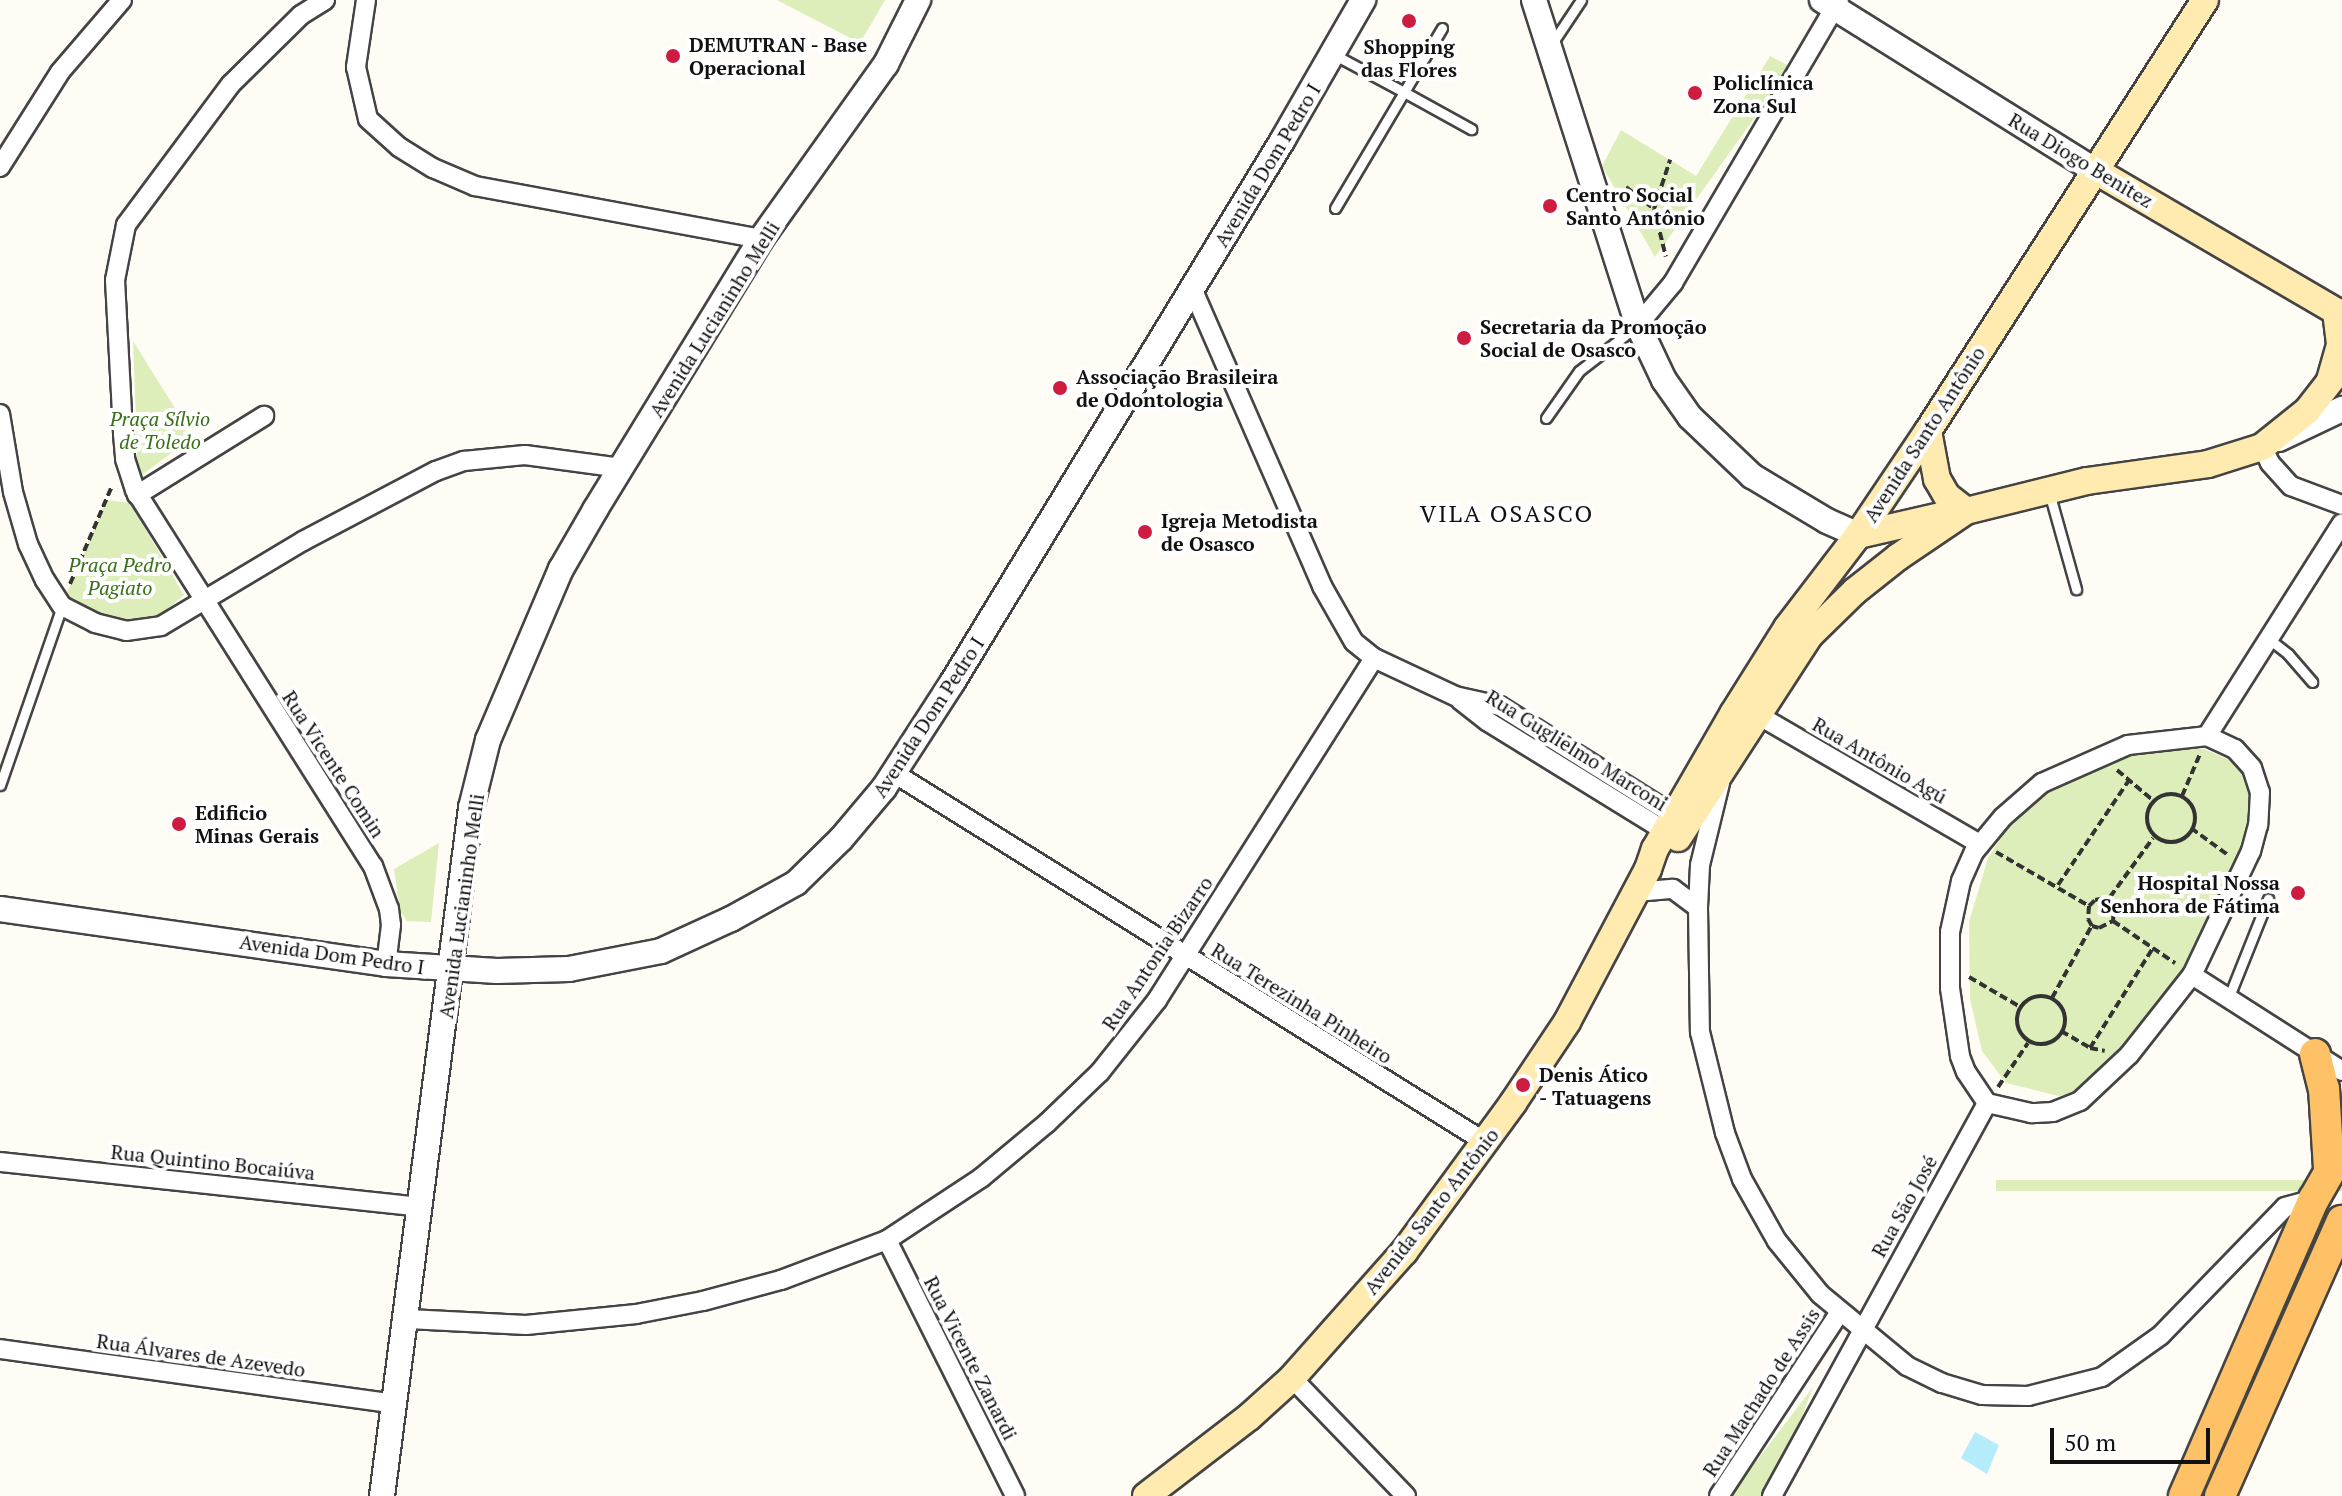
<!DOCTYPE html>
<html>
<head>
<meta charset="utf-8">
<style>
	body { margin:0 }
	#map { position:relative; width:2342px; height:1496px; overflow:hidden; background:#fffbf5; font-family:"PT Serif",serif }
	div>[style] { position:absolute }
	[style*='--x'] { left:calc(var(--x)*1px); top:calc(var(--y)*1px); width:calc(var(--w)*1px); rotate:calc(var(--a)*1deg) }
	.green>* { inset:0; background:#ddeeba; transform-origin:0 0 }
	.water>* { inset:0; background:#b5ecfb }
	.path>* { height:4px; margin-top:-2px; transform-origin:0; background:repeating-linear-gradient(90deg,#333 0 8px,transparent 0 12px) }
	.path>.ring { margin:-2px; padding:0; box-sizing:content-box; background:none; border:4px solid #333; border-radius:50% }
	.roads { filter:drop-shadow(2px 0 #444) drop-shadow(-2px 0 #444) drop-shadow(0 2px #444) drop-shadow(0 -2px #444) }
	.service>* { height:9px; margin:-4.5px; padding:0 4.5px; transform-origin:4.5px; border-radius:4.5px; background:#fff }
	.minor>* { height:18px; margin:-9px; padding:0 9px; transform-origin:9px; border-radius:9px; background:#fff }
	.tertiary>* { height:24px; margin:-12px; padding:0 12px; transform-origin:12px; border-radius:12px; background:#fff }
	.secondary>* { height:26px; margin:-13px; padding:0 13px; transform-origin:13px; border-radius:13px; background:#ffeab0 }
	.primary>* { height:30px; margin:-15px; padding:0 15px; transform-origin:15px; border-radius:15px; background:#ffc165 }
	.dots>* { width:22px; height:22px; translate:-50% -50%; box-sizing:border-box; border:4px solid #fff; border-radius:50% }
	span { translate:-50% -50%; white-space:nowrap; text-align:center; line-height:1.15; -webkit-text-stroke:8px #fff; paint-order:stroke }
	.poi-label { font-size:20px; color:#111; font-weight:700 }
	.left { translate:0 -50%; text-align:left }
	.right { translate:-100% -50%; text-align:right }
	.street-label { font-size:20px; color:#111 }
	.park-label { font-size:20px; color:#39701a; font-style:italic }
	.quarter-label { font-size:24px; color:#111; letter-spacing:2px }
	.scale { position:absolute; left:2050px; top:1428px; width:160px; height:36px; box-sizing:border-box; border:4px solid #111; border-top:0; padding-left:10px; font-size:24px; line-height:28px; white-space:nowrap; color:#111; -webkit-text-stroke:6px #fff; paint-order:stroke }
</style>
</head>
<body>
<div id="map">
	<div class="green">
		<div style="clip-path:polygon(777px 0,885px 0,860px 43px)"></div>
		<div style="clip-path:polygon(1770px 56px,1791px 67px,1655px 257px,1602px 166px,1621px 130px,1696px 176px)"></div>
		<div style="clip-path:polygon(133px 341px,193px 437px,135px 480px,137px 446px)"></div>
		<div style="clip-path:polygon(106px 500px,130px 503px,184px 595px,159px 616px,129px 623px,97px 617px,63px 603px)"></div>
		<div style="clip-path:polygon(2171px 747px,2204px 749px,2229px 760px,2249px 782px,2253px 819px,2237px 863px,2203px 935px,2168px 1000px,2086px 1089px,2059px 1096px,2006px 1083px,1982px 1051px,1970px 999px,1969px 922px,1988px 858px,2010px 824px,2047px 793px,2125px 757px)"></div>
		<div style="clip-path:polygon(439px 843px,431px 922px,407px 921px,400px 911px,394px 869px)"></div>
		<div style="left:2342px;top:1180px;width:11px;height:346px;rotate:90deg"></div>
		<div style="clip-path:polygon(1813px 1387px,1791px 1446px,1765px 1496px,1730px 1496px)"></div>
	</div>
	<div class="water">
		<div style="clip-path:polygon(1975px 1432px,1999px 1445px,1987px 1474px,1961px 1458px)"></div>
	</div>
	<div class="path">
		<div style="--x:1626;--y:187;--w:36;--a:38"></div>
		<div style="--x:1654;--y:209;--w:49;--a:76"></div>
		<div style="--x:1654;--y:209;--w:52;--a:-71.9"></div>
		<div style="--x:70;--y:584;--w:107;--a:-66.8"></div>
		<div style="--x:2117;--y:770;--w:50;--a:40.1"></div>
		<div class="ring" style="left:2147px;top:794px;width:44px;height:44px"></div>
		<div style="--x:2182;--y:796;--w:46;--a:-66.8"></div>
		<div style="--x:2191;--y:828;--w:46;--a:36.1"></div>
		<div style="--x:1996;--y:852;--w:108;--a:30.1"></div>
		<div style="--x:2089;--y:906;--w:13;--a:94"></div>
		<div style="--x:2088;--y:919;--w:8;--a:60"></div>
		<div style="--x:2092;--y:926;--w:7;--a:16"></div>
		<div style="--x:2099;--y:928;--w:16;--a:-27"></div>
		<div style="--x:2113;--y:921;--w:75;--a:34.1"></div>
		<div style="--x:2058;--y:885;--w:127;--a:-55.9"></div>
		<div style="--x:2110;--y:897;--w:73;--a:-53.9"></div>
		<div style="--x:2089;--y:906;--w:8;--a:-45"></div>
		<div style="--x:2095;--y:900;--w:15;--a:-11"></div>
		<div style="--x:2110;--y:897;--w:7;--a:56"></div>
		<div style="--x:2114;--y:903;--w:18;--a:93"></div>
		<div style="--x:1969;--y:977;--w:61;--a:30.3"></div>
		<div class="ring" style="left:2017px;top:996px;width:44px;height:44px"></div>
		<div style="--x:2052;--y:998;--w:81;--a:-61.2"></div>
		<div style="--x:2061;--y:1031;--w:34;--a:30"></div>
		<div style="--x:2090;--y:1048;--w:15;--a:11"></div>
		<div style="--x:2090;--y:1048;--w:118;--a:-57.8"></div>
		<div style="--x:1998;--y:1087;--w:53;--a:-55.7"></div>
	</div>
	<div class="roads">
		<div class="service">
			<div style="--x:1442;--y:28;--w:74;--a:120.7"></div>
			<div style="--x:1404;--y:92;--w:77;--a:28.9"></div>
			<div style="--x:1551;--y:45;--w:54;--a:-56.3"></div>
			<div style="--x:1333;--y:54;--w:81;--a:28.2"></div>
			<div style="--x:1404;--y:92;--w:135;--a:120.7"></div>
			<div style="--x:1546;--y:418;--w:57;--a:-54.9"></div>
			<div style="--x:1579;--y:371;--w:75;--a:-37.9"></div>
			<div style="--x:2049;--y:492;--w:101;--a:74.4"></div>
			<div style="--x:2269;--y:639;--w:24;--a:38"></div>
			<div style="--x:2288;--y:654;--w:37;--a:49"></div>
			<div style="--x:0;--y:785;--w:189;--a:-70.9"></div>
			<div style="--x:2228;--y:999;--w:108;--a:-68.2"></div>
		</div>
		<div class="minor">
			<div style="--x:325;--y:0;--w:28;--a:148"></div>
			<div style="--x:301;--y:15;--w:98;--a:135.4"></div>
			<div style="--x:231;--y:84;--w:176;--a:126.7"></div>
			<div style="--x:126;--y:225;--w:56;--a:101.3"></div>
			<div style="--x:115;--y:280;--w:154;--a:87"></div>
			<div style="--x:123;--y:434;--w:25;--a:85"></div>
			<div style="--x:125;--y:459;--w:33;--a:72"></div>
			<div style="--x:135;--y:490;--w:445;--a:57.7"></div>
			<div style="--x:373;--y:866;--w:46;--a:69.6"></div>
			<div style="--x:389;--y:909;--w:16;--a:83"></div>
			<div style="--x:391;--y:925;--w:39;--a:97"></div>
			<div style="--x:366;--y:0;--w:68;--a:98.5"></div>
			<div style="--x:356;--y:67;--w:53;--a:77"></div>
			<div style="--x:368;--y:119;--w:42;--a:42.1"></div>
			<div style="--x:399;--y:147;--w:40;--a:32"></div>
			<div style="--x:433;--y:168;--w:46;--a:23.2"></div>
			<div style="--x:475;--y:186;--w:291;--a:10.5"></div>
			<div style="--x:0;--y:167;--w:112;--a:-57.7"></div>
			<div style="--x:60;--y:72;--w:95;--a:-49.3"></div>
			<div style="--x:1192;--y:288;--w:325;--a:66.4"></div>
			<div style="--x:1322;--y:586;--w:64;--a:60.3"></div>
			<div style="--x:1354;--y:642;--w:26;--a:39"></div>
			<div style="--x:1374;--y:658;--w:89;--a:25.1"></div>
			<div style="--x:1455;--y:696;--w:46;--a:12.5"></div>
			<div style="--x:1500;--y:706;--w:215;--a:32.1"></div>
			<div style="--x:1638;--y:325;--w:55;--a:-50.2"></div>
			<div style="--x:1673;--y:283;--w:328;--a:-59.6"></div>
			<div style="--x:0;--y:414;--w:79;--a:80.5"></div>
			<div style="--x:13;--y:492;--w:54;--a:73.9"></div>
			<div style="--x:28;--y:544;--w:40;--a:65"></div>
			<div style="--x:45;--y:580;--w:31;--a:57"></div>
			<div style="--x:62;--y:606;--w:37;--a:27"></div>
			<div style="--x:95;--y:623;--w:32;--a:14"></div>
			<div style="--x:126;--y:631;--w:35;--a:-8"></div>
			<div style="--x:161;--y:626;--w:165;--a:-30.9"></div>
			<div style="--x:303;--y:541;--w:150;--a:-27.8"></div>
			<div style="--x:436;--y:471;--w:30;--a:-20"></div>
			<div style="--x:464;--y:461;--w:61;--a:-5.6"></div>
			<div style="--x:525;--y:455;--w:97;--a:7.7"></div>
			<div style="--x:2262;--y:447;--w:18;--a:63"></div>
			<div style="--x:2270;--y:463;--w:31;--a:48"></div>
			<div style="--x:2291;--y:486;--w:54;--a:20.4"></div>
			<div style="--x:137;--y:495;--w:150;--a:-31.9"></div>
			<div style="--x:1460;--y:700;--w:34;--a:38"></div>
			<div style="--x:1487;--y:721;--w:221;--a:31.7"></div>
			<div style="--x:1758;--y:715;--w:257;--a:30.2"></div>
			<div style="--x:2207;--y:736;--w:31;--a:25"></div>
			<div style="--x:2235;--y:749;--w:25;--a:48"></div>
			<div style="--x:2252;--y:768;--w:25;--a:72"></div>
			<div style="--x:2260;--y:792;--w:33;--a:93"></div>
			<div style="--x:2258;--y:825;--w:27;--a:105"></div>
			<div style="--x:2251;--y:851;--w:137;--a:115.4"></div>
			<div style="--x:2192;--y:975;--w:102;--a:128.2"></div>
			<div style="--x:2129;--y:1055;--w:67;--a:136.8"></div>
			<div style="--x:2080;--y:1101;--w:29;--a:158"></div>
			<div style="--x:2053;--y:1112;--w:22;--a:177"></div>
			<div style="--x:2031;--y:1113;--w:45;--a:-167.2"></div>
			<div style="--x:1987;--y:1103;--w:37;--a:-124"></div>
			<div style="--x:1966;--y:1072;--w:17;--a:-111"></div>
			<div style="--x:1960;--y:1056;--w:69;--a:-98.4"></div>
			<div style="--x:1950;--y:988;--w:56;--a:-90"></div>
			<div style="--x:1950;--y:932;--w:52;--a:-77.8"></div>
			<div style="--x:1961;--y:881;--w:32;--a:-66"></div>
			<div style="--x:1974;--y:852;--w:45;--a:-50.4"></div>
			<div style="--x:2003;--y:817;--w:52;--a:-41.1"></div>
			<div style="--x:2042;--y:783;--w:94;--a:-23.8"></div>
			<div style="--x:2128;--y:745;--w:80;--a:-6.5"></div>
			<div style="--x:2207;--y:736;--w:252;--a:-57.6"></div>
			<div style="--x:894;--y:773;--w:697;--a:31.98"></div>
			<div style="--x:1720;--y:783;--w:84;--a:103.7"></div>
			<div style="--x:1700;--y:865;--w:43;--a:92.7"></div>
			<div style="--x:1698;--y:908;--w:124;--a:89.1"></div>
			<div style="--x:1700;--y:1032;--w:104;--a:76.1"></div>
			<div style="--x:1725;--y:1133;--w:49;--a:69.7"></div>
			<div style="--x:1742;--y:1179;--w:71;--a:60.6"></div>
			<div style="--x:1777;--y:1241;--w:68;--a:50.9"></div>
			<div style="--x:1820;--y:1294;--w:113;--a:39.6"></div>
			<div style="--x:1907;--y:1366;--w:39;--a:26"></div>
			<div style="--x:1942;--y:1383;--w:42;--a:16.7"></div>
			<div style="--x:1982;--y:1395;--w:46;--a:1.2"></div>
			<div style="--x:2028;--y:1396;--w:76;--a:-14.4"></div>
			<div style="--x:2102;--y:1377;--w:72;--a:-35.4"></div>
			<div style="--x:2161;--y:1335;--w:178;--a:-45.9"></div>
			<div style="--x:2285;--y:1207;--w:30;--a:-15"></div>
			<div style="--x:1636;--y:892;--w:37;--a:-5"></div>
			<div style="--x:1673;--y:889;--w:31;--a:37"></div>
			<div style="--x:2192;--y:975;--w:178;--a:32.6"></div>
			<div style="--x:0;--y:1162;--w:423;--a:6.1"></div>
			<div style="--x:887;--y:1240;--w:286;--a:63.4"></div>
			<div style="--x:408;--y:1319;--w:118;--a:2.9"></div>
			<div style="--x:526;--y:1325;--w:111;--a:-5.7"></div>
			<div style="--x:636;--y:1314;--w:68;--a:-11"></div>
			<div style="--x:703;--y:1301;--w:81;--a:-15.1"></div>
			<div style="--x:781;--y:1280;--w:113;--a:-20.7"></div>
			<div style="--x:887;--y:1240;--w:113;--a:-33.4"></div>
			<div style="--x:981;--y:1178;--w:86;--a:-39.8"></div>
			<div style="--x:1047;--y:1123;--w:74;--a:-43.9"></div>
			<div style="--x:1100;--y:1072;--w:92;--a:-51.6"></div>
			<div style="--x:1157;--y:1000;--w:405;--a:-57.6"></div>
			<div style="--x:0;--y:1349;--w:399;--a:7.9"></div>
			<div style="--x:1292;--y:1378;--w:164;--a:46"></div>
			<div style="--x:1719;--y:1496;--w:220;--a:-56.7"></div>
			<div style="--x:1772;--y:1496;--w:448;--a:-61.3"></div>
		</div>
		<div class="tertiary">
			<div style="--x:1534;--y:0;--w:341;--a:72.3"></div>
			<div style="--x:1638;--y:325;--w:61;--a:64.7"></div>
			<div style="--x:1664;--y:380;--w:45;--a:54.9"></div>
			<div style="--x:1690;--y:417;--w:86;--a:43.6"></div>
			<div style="--x:1752;--y:476;--w:87;--a:31"></div>
			<div style="--x:1827;--y:521;--w:34;--a:24"></div>
			<div style="--x:1822;--y:0;--w:323;--a:32"></div>
			<div style="--x:2279;--y:439;--w:70;--a:-25.5"></div>
			<div style="--x:0;--y:909;--w:390;--a:8.1"></div>
			<div style="--x:386;--y:964;--w:111;--a:3.6"></div>
			<div style="--x:497;--y:971;--w:72;--a:-1.6"></div>
			<div style="--x:569;--y:969;--w:94;--a:-11.1"></div>
			<div style="--x:661;--y:951;--w:77;--a:-24.6"></div>
			<div style="--x:731;--y:919;--w:74;--a:-29"></div>
			<div style="--x:796;--y:883;--w:63;--a:-44.4"></div>
			<div style="--x:841;--y:839;--w:67;--a:-49.9"></div>
			<div style="--x:884;--y:788;--w:125;--a:-57.1"></div>
			<div style="--x:952;--y:683;--w:635;--a:-58.66"></div>
			<div style="--x:1282;--y:141;--w:163;--a:-60.1"></div>
			<div style="--x:382;--y:1496;--w:694;--a:-82.63"></div>
			<div style="--x:471;--y:808;--w:70;--a:-76"></div>
			<div style="--x:488;--y:740;--w:186;--a:-66.9"></div>
			<div style="--x:561;--y:569;--w:68;--a:-60"></div>
			<div style="--x:595;--y:510;--w:318;--a:-58.5"></div>
			<div style="--x:761;--y:239;--w:215;--a:-54.5"></div>
			<div style="--x:886;--y:64;--w:72;--a:-63.4"></div>
		</div>
		<div class="secondary">
			<div style="--x:2096;--y:171;--w:285;--a:30.3"></div>
			<div style="--x:2330;--y:380;--w:37;--a:-74"></div>
			<div style="--x:2340;--y:344;--w:33;--a:-97"></div>
			<div style="--x:1928;--y:431;--w:49;--a:79.4"></div>
			<div style="--x:1937;--y:479;--w:20;--a:60"></div>
			<div style="--x:1947;--y:496;--w:24;--a:38"></div>
			<div style="--x:1858;--y:535;--w:94;--a:-12.9"></div>
			<div style="--x:1678;--y:838;--w:241;--a:-57"></div>
			<div style="--x:1809;--y:636;--w:64;--a:-44.4"></div>
			<div style="--x:1855;--y:591;--w:55;--a:-38.3"></div>
			<div style="--x:1898;--y:557;--w:82;--a:-34.1"></div>
			<div style="--x:1966;--y:511;--w:125;--a:-13.9"></div>
			<div style="--x:2087;--y:481;--w:122;--a:-8"></div>
			<div style="--x:2208;--y:464;--w:57;--a:-17.5"></div>
			<div style="--x:2262;--y:447;--w:58;--a:-38.7"></div>
			<div style="--x:2307;--y:411;--w:57;--a:-52.1"></div>
			<div style="--x:1146;--y:1496;--w:130;--a:-37.5"></div>
			<div style="--x:1249;--y:1417;--w:58;--a:-42.2"></div>
			<div style="--x:1292;--y:1378;--w:169;--a:-48.4"></div>
			<div style="--x:1404;--y:1252;--w:185;--a:-53.8"></div>
			<div style="--x:1513;--y:1103;--w:97;--a:-56.3"></div>
			<div style="--x:1567;--y:1022;--w:173;--a:-62.1"></div>
			<div style="--x:1648;--y:869;--w:21;--a:-71"></div>
			<div style="--x:1655;--y:849;--w:156;--a:-60"></div>
			<div style="--x:1733;--y:714;--w:102;--a:-57.9"></div>
			<div style="--x:1787;--y:628;--w:117;--a:-52.6"></div>
			<div style="--x:1858;--y:535;--w:125;--a:-56.1"></div>
			<div style="--x:1928;--y:431;--w:512;--a:-57.27"></div>
		</div>
		<div class="primary">
			<div style="--x:2315;--y:1054;--w:36;--a:76"></div>
			<div style="--x:2324;--y:1089;--w:80;--a:86.4"></div>
			<div style="--x:2184;--y:1496;--w:324;--a:-66.4"></div>
			<div style="--x:2314;--y:1199;--w:56;--a:-60.3"></div>
			<div style="--x:2220;--y:1496;--w:301;--a:-66.1"></div>
		</div>
	</div>
	<div class="dots">
		<div style="left:1409px;top:21px;background:#ce1c40"></div>
		<div style="left:673px;top:56px;background:#ce1c40"></div>
		<div style="left:1695px;top:93px;background:#ce1c40"></div>
		<div style="left:1550px;top:206px;background:#ce1c40"></div>
		<div style="left:1464px;top:338px;background:#ce1c40"></div>
		<div style="left:1060px;top:388px;background:#ce1c40"></div>
		<div style="left:1145px;top:532px;background:#ce1c40"></div>
		<div style="left:179px;top:824px;background:#ce1c40"></div>
		<div style="left:2298px;top:893px;background:#ce1c40"></div>
		<div style="left:1523px;top:1085px;background:#ce1c40"></div>
	</div>
	<div class="poi-label">
		<span class="left" style="left:689px;top:56px">DEMUTRAN - Base<br>Operacional</span>
		<span style="left:1409px;top:58px">Shopping<br>das Flores</span>
		<span class="left" style="left:1713px;top:94px">Policlínica<br>Zona Sul</span>
		<span class="left" style="left:1566px;top:206px">Centro Social<br>Santo Antônio</span>
		<span class="left" style="left:1480px;top:338px">Secretaria da Promoção<br>Social de Osasco</span>
		<span class="left" style="left:1076px;top:388px">Associação Brasileira<br>de Odontologia</span>
		<span class="left" style="left:1161px;top:532px">Igreja Metodista<br>de Osasco</span>
		<span class="left" style="left:195px;top:824px">Edificio<br>Minas Gerais</span>
		<span class="right" style="left:2280px;top:894px">Hospital Nossa<br>Senhora de Fátima</span>
		<span class="left" style="left:1539px;top:1086px">Denis Ático<br>- Tatuagens</span>
	</div>
	<div class="street-label">
		<span style="left:2081px;top:160px;rotate:31deg">Rua Diogo Benitez</span>
		<span style="left:1267px;top:165px;rotate:-59deg">Avenida Dom Pedro I</span>
		<span style="left:714px;top:319px;rotate:-58deg">Avenida Lucianinho Melli</span>
		<span style="left:1924px;top:434px;rotate:-57deg">Avenida Santo Antônio</span>
		<span style="left:928px;top:717px;rotate:-57deg">Avenida Dom Pedro I</span>
		<span style="left:1577px;top:750px;rotate:32deg">Rua Guglielmo Marconi</span>
		<span style="left:1880px;top:760px;rotate:30deg">Rua Antônio Agú</span>
		<span style="left:334px;top:764px;rotate:57deg">Rua Vicente Comin</span>
		<span style="left:461px;top:906px;rotate:-82deg">Avenida Lucianinho Melli</span>
		<span style="left:1157px;top:953px;rotate:-56deg">Rua Antonia Bizarro</span>
		<span style="left:332px;top:954px;rotate:8deg">Avenida Dom Pedro I</span>
		<span style="left:1302px;top:1003px;rotate:32deg">Rua Terezinha Pinheiro</span>
		<span style="left:213px;top:1162px;rotate:6deg">Rua Quintino Bocaiúva</span>
		<span style="left:1904px;top:1206px;rotate:-61deg">Rua São José</span>
		<span style="left:1431px;top:1211px;rotate:-52deg">Avenida Santo Antônio</span>
		<span style="left:201px;top:1355px;rotate:8deg">Rua Álvares de Azevedo</span>
		<span style="left:971px;top:1358px;rotate:63deg">Rua Vicente Zanardi</span>
		<span style="left:1761px;top:1392px;rotate:-57deg">Rua Machado de Assis</span>
	</div>
	<div class="park-label">
		<span style="left:160px;top:430px">Praça Sílvio<br>de Toledo</span>
		<span style="left:120px;top:576px">Praça Pedro<br>Pagiato</span>
	</div>
	<div class="quarter-label">
		<span style="left:1507px;top:514px">VILA OSASCO</span>
	</div>
	<div class="scale">50 m</div>
</div>
</body>
</html>
